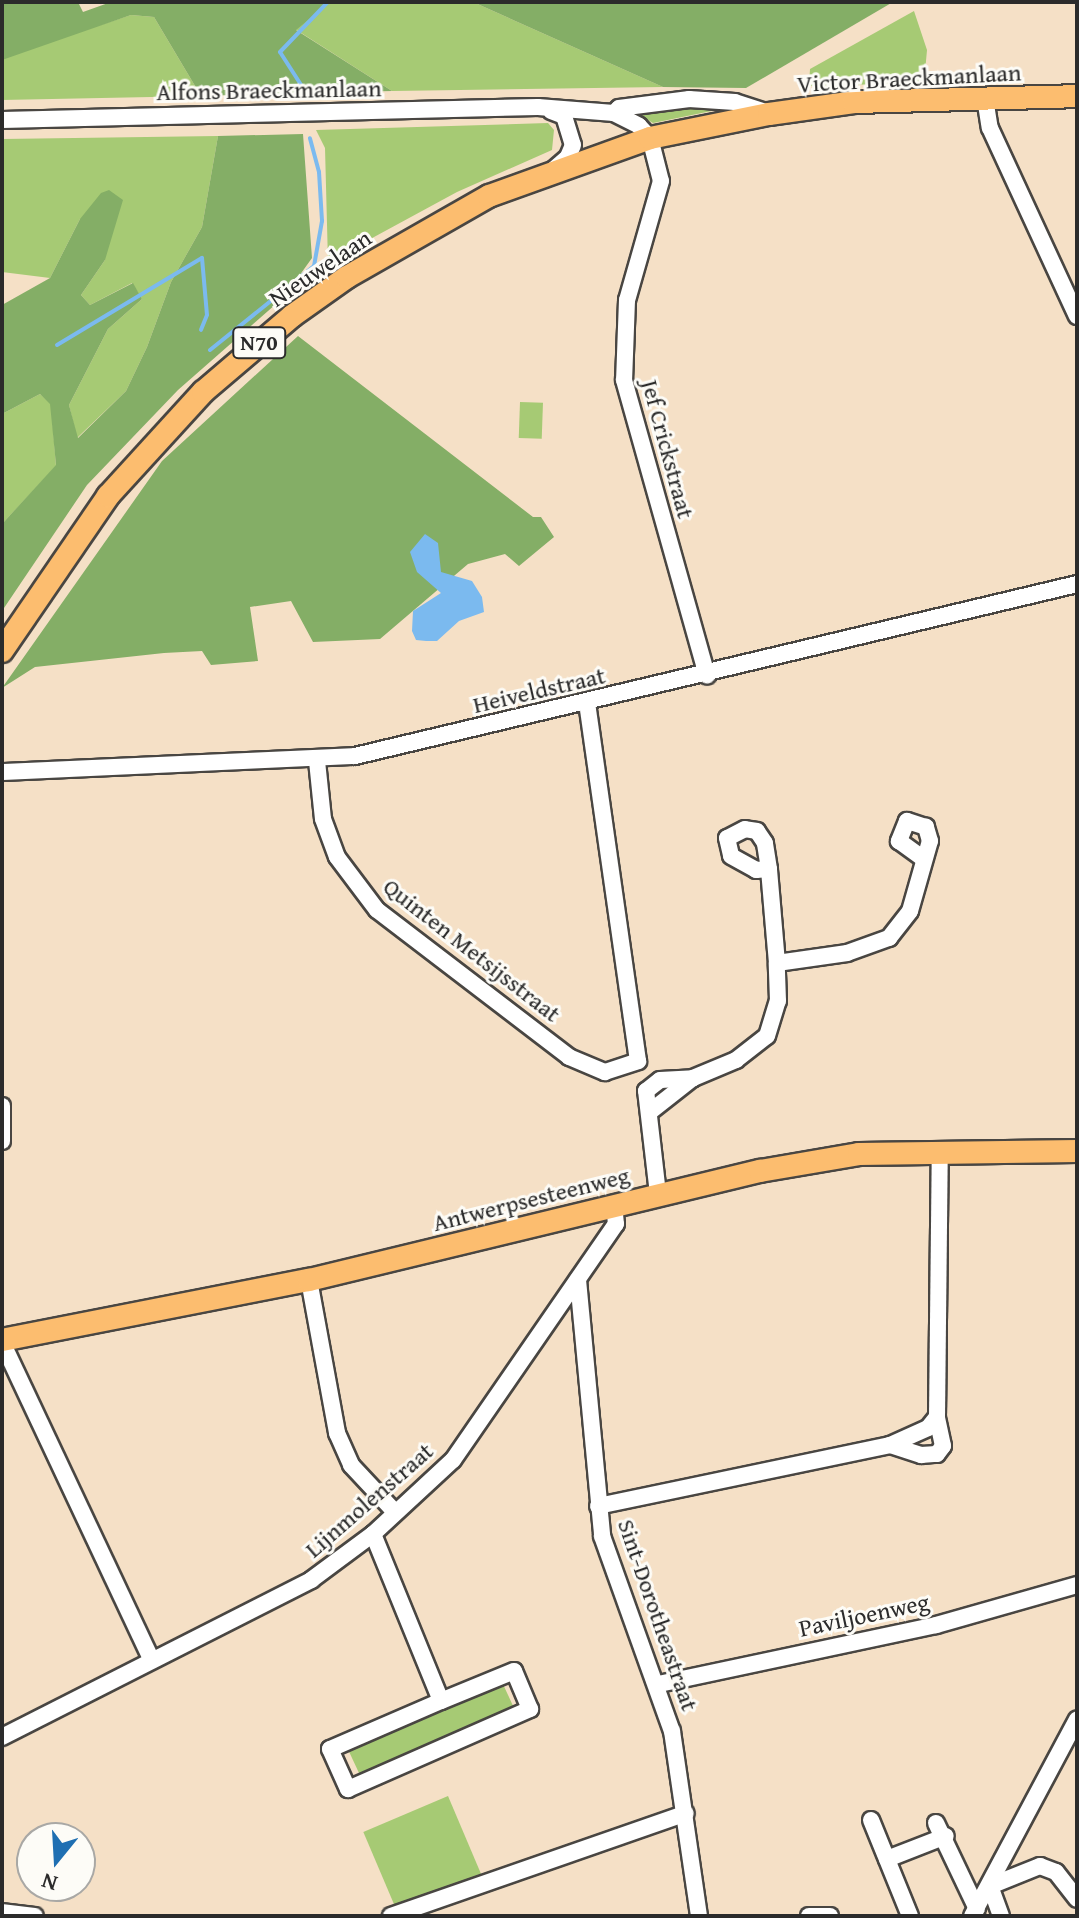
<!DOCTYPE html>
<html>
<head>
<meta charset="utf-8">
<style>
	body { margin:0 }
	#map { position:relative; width:1079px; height:1918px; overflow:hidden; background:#f5e0c6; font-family:"Gentium Book Plus",serif }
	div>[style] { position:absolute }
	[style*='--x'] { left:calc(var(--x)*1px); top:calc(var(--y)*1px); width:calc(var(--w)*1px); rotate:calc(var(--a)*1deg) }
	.green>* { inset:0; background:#a6ca74; transform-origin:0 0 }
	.forest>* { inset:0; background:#84ae66 }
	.water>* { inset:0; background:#7bbaef }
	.stream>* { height:4px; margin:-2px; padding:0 2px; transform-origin:2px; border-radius:2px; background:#7bbaef }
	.roads { filter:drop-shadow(2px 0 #494642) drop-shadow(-2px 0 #494642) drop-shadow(0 2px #494642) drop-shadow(0 -2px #494642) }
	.minor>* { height:16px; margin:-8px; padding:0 8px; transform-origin:8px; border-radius:8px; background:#fff }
	.major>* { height:22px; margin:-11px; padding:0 11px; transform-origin:11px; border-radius:11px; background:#fcbd6f }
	span { translate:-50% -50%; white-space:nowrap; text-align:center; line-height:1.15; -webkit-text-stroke:6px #fdfcf7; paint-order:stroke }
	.shield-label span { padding:2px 6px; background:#fdfcf7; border:2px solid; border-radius:6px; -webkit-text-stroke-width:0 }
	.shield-label { font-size:22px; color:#2b2b2b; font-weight:700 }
	.street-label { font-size:24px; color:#2b2b2b }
	.frame { position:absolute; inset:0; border:4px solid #2b2b2b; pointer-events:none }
	.north { position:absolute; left:16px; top:1822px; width:80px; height:80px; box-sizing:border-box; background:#fdfcf7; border:2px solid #a9a8a5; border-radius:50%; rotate:198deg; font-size:22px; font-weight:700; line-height:32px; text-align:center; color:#2b2b2b }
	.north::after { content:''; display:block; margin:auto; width:28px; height:36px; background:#1f6fb2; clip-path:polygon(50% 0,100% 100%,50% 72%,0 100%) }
</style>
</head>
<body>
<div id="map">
	<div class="green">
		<div style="clip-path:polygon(330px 2px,473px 2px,663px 87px,392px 91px,295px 29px)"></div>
		<div style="clip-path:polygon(914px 11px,927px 50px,924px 83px,809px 86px,810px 69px)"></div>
		<div style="clip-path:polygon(131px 15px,154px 17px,201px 96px,2px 100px,2px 60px,9px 55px)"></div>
		<div style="clip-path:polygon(689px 103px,731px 107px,653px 123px,631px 110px)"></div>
		<div style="clip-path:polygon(548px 123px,554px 130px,552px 150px,457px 192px,328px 262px,325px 148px,316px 130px)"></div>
		<div style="clip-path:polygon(218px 136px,202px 227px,171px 282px,147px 347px,126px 391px,77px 438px,69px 405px,108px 329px,142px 299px,132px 283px,90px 305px,81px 295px,105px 260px,80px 219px,50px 278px,2px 272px,2px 139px)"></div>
		<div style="clip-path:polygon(40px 394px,51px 404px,56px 466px,2px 524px,2px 414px)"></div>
		<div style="left:520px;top:402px;width:23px;height:36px;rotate:2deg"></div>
		<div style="left:501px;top:1680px;width:35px;height:168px;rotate:65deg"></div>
		<div style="left:448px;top:1796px;width:86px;height:92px;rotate:67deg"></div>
	</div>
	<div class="forest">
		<div style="clip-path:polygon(2px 2px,78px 2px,83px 12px,111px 2px,330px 2px,296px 30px,392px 91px,201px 96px,154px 17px,131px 15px,2px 60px)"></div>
		<div style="clip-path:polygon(473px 2px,893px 2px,746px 88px,663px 87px)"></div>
		<div style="clip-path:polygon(303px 134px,312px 258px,284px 297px,178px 390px,87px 485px,2px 611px,2px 524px,56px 465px,50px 404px,40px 394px,2px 414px,2px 305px,50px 278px,80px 219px,101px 193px,109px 190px,123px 200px,105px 260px,81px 295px,90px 305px,133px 283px,142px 299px,108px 329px,69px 405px,78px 438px,126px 391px,147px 347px,171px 282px,202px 227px,218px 136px)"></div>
		<div style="clip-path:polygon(298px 336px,533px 517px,541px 517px,554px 537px,519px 566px,505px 554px,468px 564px,380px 639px,313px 642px,291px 601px,250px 607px,258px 661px,211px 665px,202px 651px,164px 653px,35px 667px,2px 688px,162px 461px)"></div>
	</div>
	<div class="water">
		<div style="clip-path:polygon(425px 534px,438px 543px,441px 572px,472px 581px,482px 597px,484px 612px,459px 621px,437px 641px,426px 641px,416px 640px,412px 631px,413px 611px,441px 593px,417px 572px,410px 552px)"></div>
	</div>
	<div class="stream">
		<div style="--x:305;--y:91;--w:46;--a:-122.7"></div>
		<div style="--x:280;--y:52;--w:69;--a:-46.2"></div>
		<div style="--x:57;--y:345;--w:169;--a:-31"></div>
		<div style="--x:202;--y:258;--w:57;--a:85"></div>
		<div style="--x:207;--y:315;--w:16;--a:112"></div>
		<div style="--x:210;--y:350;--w:134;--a:-38.9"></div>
		<div style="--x:314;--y:266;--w:46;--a:-79.9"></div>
		<div style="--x:322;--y:221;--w:49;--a:-93.5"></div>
		<div style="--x:319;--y:172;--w:35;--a:-105"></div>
	</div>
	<div class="roads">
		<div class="minor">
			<div style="--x:985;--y:98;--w:30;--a:81"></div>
			<div style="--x:990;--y:128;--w:207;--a:65.2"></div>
			<div style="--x:551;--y:111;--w:14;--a:21"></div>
			<div style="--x:564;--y:116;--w:30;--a:73"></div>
			<div style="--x:573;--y:145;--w:13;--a:113"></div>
			<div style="--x:568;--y:157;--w:18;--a:139"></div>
			<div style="--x:614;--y:113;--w:7;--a:-45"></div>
			<div style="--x:619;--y:108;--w:71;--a:-7.3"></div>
			<div style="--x:689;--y:99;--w:46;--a:3.7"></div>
			<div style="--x:735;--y:102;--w:35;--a:18"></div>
			<div style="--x:2;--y:120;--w:536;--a:-1.39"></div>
			<div style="--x:538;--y:107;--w:76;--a:4.5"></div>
			<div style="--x:614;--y:113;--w:28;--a:27"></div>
			<div style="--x:639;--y:126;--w:16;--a:47"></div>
			<div style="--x:650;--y:138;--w:44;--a:75.7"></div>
			<div style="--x:661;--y:181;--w:124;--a:105.9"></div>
			<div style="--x:627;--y:300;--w:80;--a:92.1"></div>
			<div style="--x:624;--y:380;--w:307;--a:74.3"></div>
			<div style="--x:317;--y:761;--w:58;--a:84.1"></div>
			<div style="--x:323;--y:819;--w:40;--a:69.8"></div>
			<div style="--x:337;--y:857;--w:66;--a:53"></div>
			<div style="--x:377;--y:910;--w:242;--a:37.4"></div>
			<div style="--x:569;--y:1057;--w:39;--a:23"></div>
			<div style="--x:605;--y:1072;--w:35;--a:-18"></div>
			<div style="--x:638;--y:1061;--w:361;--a:-98.1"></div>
			<div style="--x:2;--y:772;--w:353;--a:-2.6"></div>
			<div style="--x:355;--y:756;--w:742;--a:-13.4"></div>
			<div style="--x:777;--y:963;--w:71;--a:-8.1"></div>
			<div style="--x:847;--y:953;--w:45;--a:-19.7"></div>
			<div style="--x:889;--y:938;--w:34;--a:-52"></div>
			<div style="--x:910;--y:911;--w:73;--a:-74.1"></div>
			<div style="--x:930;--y:841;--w:15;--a:-106"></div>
			<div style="--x:926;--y:827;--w:20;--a:-162"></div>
			<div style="--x:907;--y:821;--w:22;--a:112"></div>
			<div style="--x:899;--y:841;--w:29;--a:36"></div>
			<div style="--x:2;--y:1106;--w:35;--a:90"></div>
			<div style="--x:651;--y:1111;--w:53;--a:-38.2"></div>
			<div style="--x:693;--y:1078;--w:47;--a:-22.7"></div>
			<div style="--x:736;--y:1060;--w:39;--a:-38"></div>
			<div style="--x:767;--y:1036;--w:37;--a:-73"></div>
			<div style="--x:778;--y:1001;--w:38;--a:-92"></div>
			<div style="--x:777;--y:963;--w:94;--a:-94.9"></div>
			<div style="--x:769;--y:869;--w:26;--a:-99"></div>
			<div style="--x:765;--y:843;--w:14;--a:-124"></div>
			<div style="--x:757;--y:831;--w:12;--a:-171"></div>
			<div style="--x:745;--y:829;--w:20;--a:153"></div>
			<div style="--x:727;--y:838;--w:18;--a:77"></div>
			<div style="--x:731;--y:856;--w:29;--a:29"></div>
			<div style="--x:756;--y:870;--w:13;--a:-4"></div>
			<div style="--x:658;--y:1194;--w:104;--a:-96.6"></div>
			<div style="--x:646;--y:1091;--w:18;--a:-38"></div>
			<div style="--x:660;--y:1080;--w:33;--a:-3"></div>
			<div style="--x:309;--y:1280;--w:156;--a:79.6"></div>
			<div style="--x:337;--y:1433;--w:35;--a:66"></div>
			<div style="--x:351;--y:1465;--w:64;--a:46.9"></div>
			<div style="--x:578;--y:1280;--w:257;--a:84.6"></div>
			<div style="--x:602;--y:1536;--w:207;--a:70.3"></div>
			<div style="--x:672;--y:1731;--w:187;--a:81.7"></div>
			<div style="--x:2;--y:1342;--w:349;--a:64.8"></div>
			<div style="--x:890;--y:1445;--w:33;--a:18"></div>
			<div style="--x:921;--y:1455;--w:16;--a:-4"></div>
			<div style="--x:937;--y:1454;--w:10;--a:-53"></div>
			<div style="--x:943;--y:1446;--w:30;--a:-102"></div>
			<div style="--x:598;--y:1506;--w:298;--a:-11.8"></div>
			<div style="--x:890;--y:1445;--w:42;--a:-24.1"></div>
			<div style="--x:928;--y:1428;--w:14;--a:-51"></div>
			<div style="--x:937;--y:1417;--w:266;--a:-89.4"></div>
			<div style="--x:373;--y:1534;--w:180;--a:67.8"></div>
			<div style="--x:441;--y:1701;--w:121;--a:156.6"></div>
			<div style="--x:330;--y:1749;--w:44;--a:65.8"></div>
			<div style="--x:348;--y:1789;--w:199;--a:-23.7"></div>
			<div style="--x:530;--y:1709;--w:41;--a:-112.8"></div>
			<div style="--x:514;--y:1671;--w:79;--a:157.7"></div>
			<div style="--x:659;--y:1684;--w:283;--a:-12"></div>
			<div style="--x:936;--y:1625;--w:147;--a:-15.8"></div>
			<div style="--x:2;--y:1737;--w:347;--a:-26.9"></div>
			<div style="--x:311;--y:1580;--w:77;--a:-36.6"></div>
			<div style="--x:373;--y:1534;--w:109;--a:-42.8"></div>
			<div style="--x:453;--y:1460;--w:287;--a:-55.4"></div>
			<div style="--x:616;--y:1224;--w:19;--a:-96"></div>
			<div style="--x:871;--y:1820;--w:104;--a:67.9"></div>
			<div style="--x:936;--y:1823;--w:95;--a:64.5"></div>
			<div style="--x:887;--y:1859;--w:63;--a:-21.3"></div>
			<div style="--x:2;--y:1912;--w:33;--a:7"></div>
			<div style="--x:391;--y:1916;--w:312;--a:-19.2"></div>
			<div style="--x:809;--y:1916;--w:21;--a:0"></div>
			<div style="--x:972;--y:1916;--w:223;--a:-61.9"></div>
			<div style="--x:1001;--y:1916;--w:32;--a:-110"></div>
			<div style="--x:990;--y:1886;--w:54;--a:-21.8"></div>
			<div style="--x:1040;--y:1866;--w:17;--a:21"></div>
			<div style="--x:1056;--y:1872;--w:34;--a:52"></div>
		</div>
		<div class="major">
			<div style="--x:2;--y:651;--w:188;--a:-55.6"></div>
			<div style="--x:108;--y:496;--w:141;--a:-47.6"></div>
			<div style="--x:203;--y:392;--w:117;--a:-40.5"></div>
			<div style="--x:292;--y:316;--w:67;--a:-35.3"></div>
			<div style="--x:347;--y:277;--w:163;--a:-29.7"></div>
			<div style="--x:489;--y:196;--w:171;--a:-19.8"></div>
			<div style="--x:650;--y:138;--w:121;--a:-11.4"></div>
			<div style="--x:769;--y:114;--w:86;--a:-8"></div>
			<div style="--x:854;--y:102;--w:223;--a:-1.5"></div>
			<div style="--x:2;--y:1340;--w:313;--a:-11.1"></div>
			<div style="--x:309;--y:1280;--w:464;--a:-13.6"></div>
			<div style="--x:760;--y:1171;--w:100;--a:-9.7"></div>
			<div style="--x:859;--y:1154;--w:218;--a:-0.8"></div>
		</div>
	</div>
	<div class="shield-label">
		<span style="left:259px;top:343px">N70</span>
	</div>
	<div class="street-label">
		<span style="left:909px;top:78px;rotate:-3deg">Victor Braeckmanlaan</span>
		<span style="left:269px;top:90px;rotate:-1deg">Alfons Braeckmanlaan</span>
		<span style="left:320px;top:268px;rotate:-34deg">Nieuwelaan</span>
		<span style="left:668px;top:449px;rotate:75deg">Jef Crickstraat</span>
		<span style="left:539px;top:690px;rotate:-13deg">Heiveldstraat</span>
		<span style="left:472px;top:950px;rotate:38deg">Quinten Metsijsstraat</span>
		<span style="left:531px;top:1199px;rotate:-14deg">Antwerpsesteenweg</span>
		<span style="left:369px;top:1500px;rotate:-41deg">Lijnmolenstraat</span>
		<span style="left:658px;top:1615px;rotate:71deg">Sint-Dorotheastraat</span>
		<span style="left:864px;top:1615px;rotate:-12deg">Paviljoenweg</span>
	</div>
	<div class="frame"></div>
	<div class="north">N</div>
</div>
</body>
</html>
